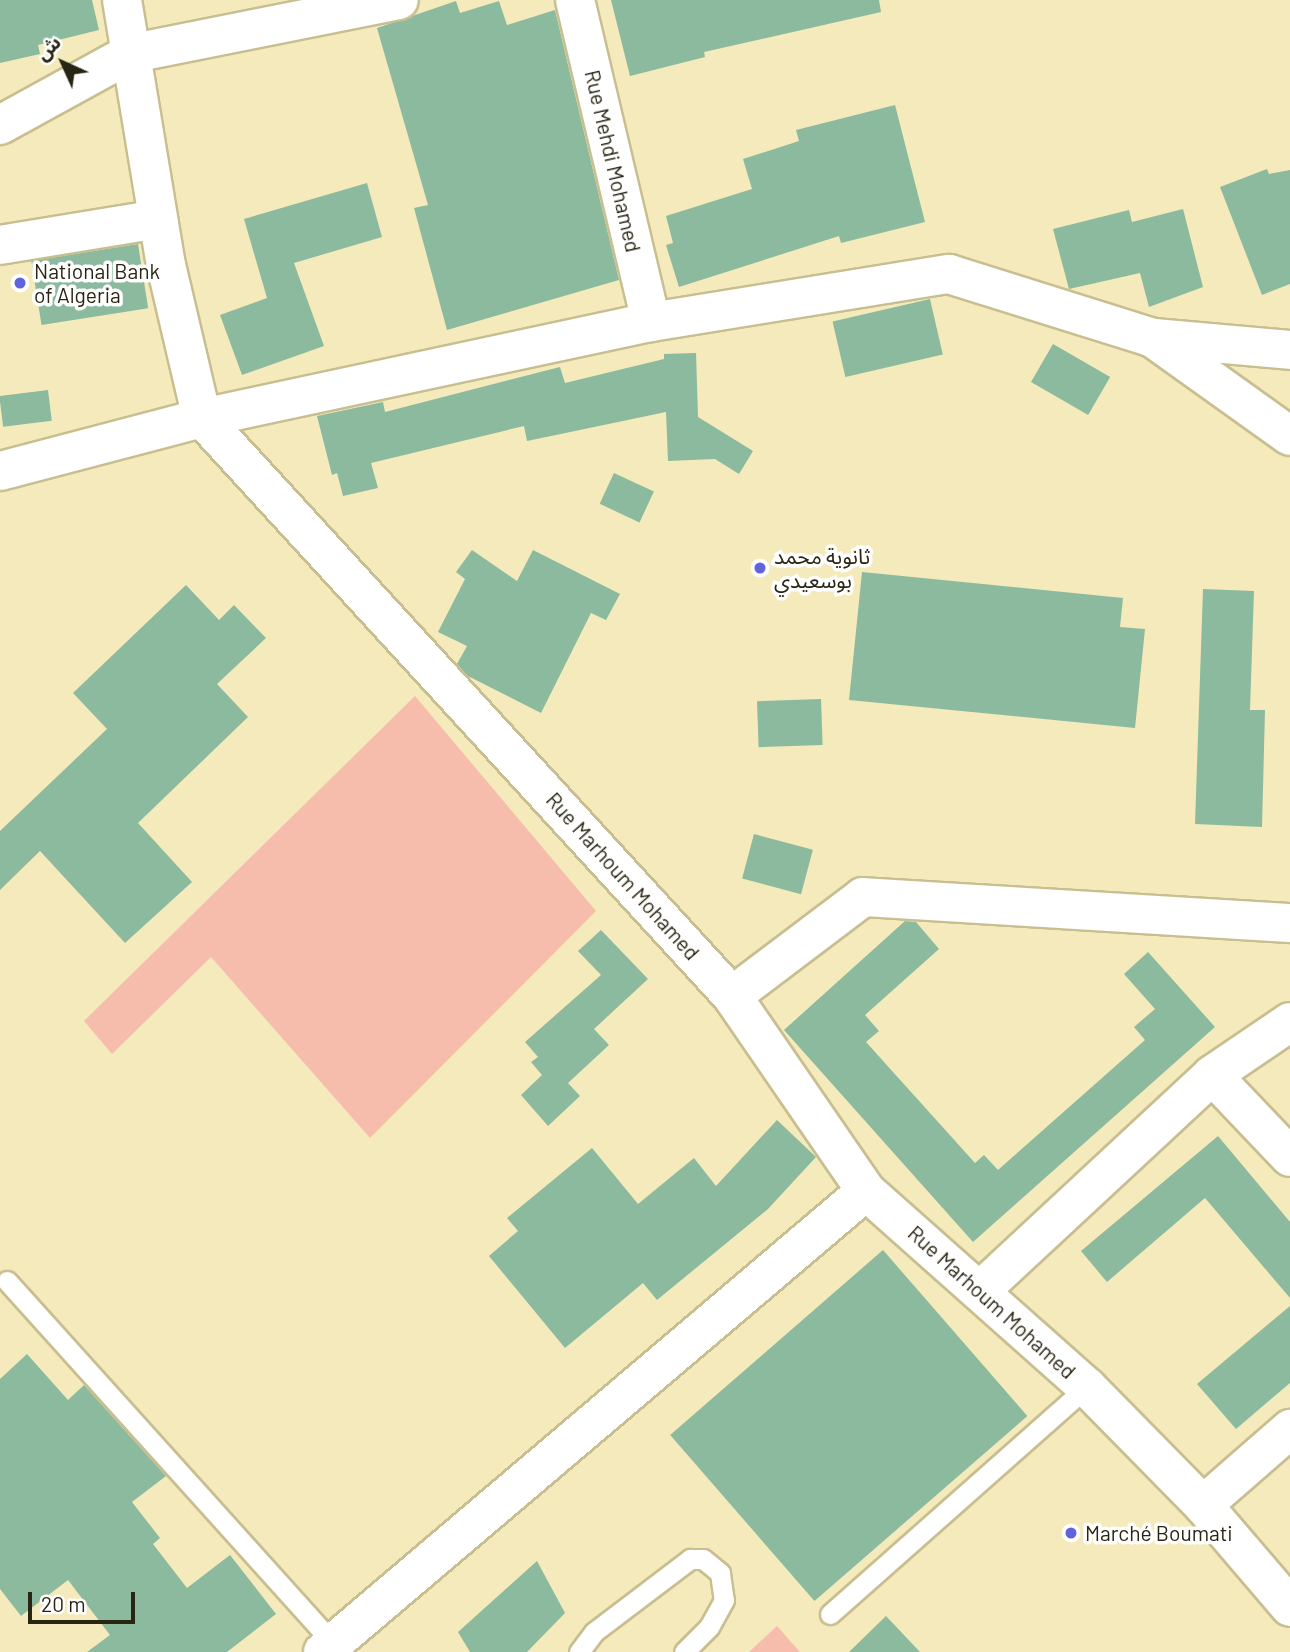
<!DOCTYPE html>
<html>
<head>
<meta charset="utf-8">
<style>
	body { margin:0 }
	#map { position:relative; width:1290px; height:1652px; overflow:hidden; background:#f4eabb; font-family:Barlow,"Noto Sans Arabic",sans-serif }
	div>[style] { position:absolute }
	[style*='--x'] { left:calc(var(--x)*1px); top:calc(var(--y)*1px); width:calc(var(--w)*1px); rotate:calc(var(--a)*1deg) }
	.green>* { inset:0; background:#f6bdac }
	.building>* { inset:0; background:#8cba9e; transform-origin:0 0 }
	.roads { filter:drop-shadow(2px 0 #c8be90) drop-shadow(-2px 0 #c8be90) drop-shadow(0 2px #c8be90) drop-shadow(0 -2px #c8be90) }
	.service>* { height:19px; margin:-9.5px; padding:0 9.5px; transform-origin:9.5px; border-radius:9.5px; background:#fff }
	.minor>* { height:38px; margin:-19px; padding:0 19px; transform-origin:19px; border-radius:19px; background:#fff }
	.dots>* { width:19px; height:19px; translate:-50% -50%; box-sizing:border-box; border:4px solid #fff; border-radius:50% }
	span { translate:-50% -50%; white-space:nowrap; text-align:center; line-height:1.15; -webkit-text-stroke:7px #fff; paint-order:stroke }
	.street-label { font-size:21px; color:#292513 }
	.poi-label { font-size:21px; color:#292513 }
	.left { translate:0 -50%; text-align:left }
	.north { position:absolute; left:28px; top:28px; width:70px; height:70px; -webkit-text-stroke:5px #fff; paint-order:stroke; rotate:315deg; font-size:19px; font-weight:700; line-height:28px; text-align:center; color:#292513 }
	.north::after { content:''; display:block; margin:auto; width:24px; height:32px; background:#292513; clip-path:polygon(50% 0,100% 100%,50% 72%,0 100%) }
	.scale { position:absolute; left:28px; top:1592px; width:107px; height:32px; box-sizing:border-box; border:4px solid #292513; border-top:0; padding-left:9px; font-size:21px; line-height:24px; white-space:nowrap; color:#292513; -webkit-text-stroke:5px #fff; paint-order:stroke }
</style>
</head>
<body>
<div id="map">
	<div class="green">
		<div style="clip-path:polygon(415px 696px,596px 911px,370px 1138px,211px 957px,112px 1054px,84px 1021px)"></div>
		<div style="clip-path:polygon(777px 1626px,800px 1652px,749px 1652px)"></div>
	</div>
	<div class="building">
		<div style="clip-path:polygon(0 0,92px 0,99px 30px,38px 45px,40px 54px,0 63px)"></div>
		<div style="clip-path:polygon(611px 0,879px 0,881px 12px,704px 52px,705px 57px,630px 76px)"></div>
		<div style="clip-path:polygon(456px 1px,460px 13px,499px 1px,507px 25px,555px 10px,619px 280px,447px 330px,414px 208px,428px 205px,377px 28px)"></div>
		<div style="clip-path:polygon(895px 105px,925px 222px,841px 243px,839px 236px,679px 287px,666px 245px,673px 243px,666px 216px,752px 189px,743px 159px,799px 141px,796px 130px)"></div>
		<div style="clip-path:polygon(1267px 169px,1269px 174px,1290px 170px,1290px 284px,1262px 295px,1220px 187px)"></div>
		<div style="clip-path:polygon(367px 183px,382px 237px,294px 263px,324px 346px,242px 375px,220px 315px,267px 298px,244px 219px)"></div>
		<div style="clip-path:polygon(1183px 209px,1203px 287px,1149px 307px,1140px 273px,1069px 289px,1053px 229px,1129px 210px,1132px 222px)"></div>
		<div style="left:138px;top:244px;width:65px;height:108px;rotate:81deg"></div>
		<div style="left:930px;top:299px;width:57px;height:100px;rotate:77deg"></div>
		<div style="left:1053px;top:344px;width:66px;height:44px;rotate:30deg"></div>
		<div style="clip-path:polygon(696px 353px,698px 417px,753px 451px,739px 474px,715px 459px,668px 461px,666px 412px,527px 441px,524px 426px,371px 463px,378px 488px,343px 496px,337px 473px,332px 475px,317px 416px,383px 402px,385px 412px,560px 367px,565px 383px,664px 359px,664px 354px)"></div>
		<div style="left:48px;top:390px;width:31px;height:49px;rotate:83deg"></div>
		<div style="left:614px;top:473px;width:44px;height:34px;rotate:25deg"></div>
		<div style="clip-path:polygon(472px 550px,517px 581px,533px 550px,620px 594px,606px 620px,591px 613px,541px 713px,468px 676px,457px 664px,467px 646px,438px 632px,465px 579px,456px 572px)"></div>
		<div style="clip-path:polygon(862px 572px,1123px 598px,1120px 627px,1145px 629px,1135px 728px,849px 700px)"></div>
		<div style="clip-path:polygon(186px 585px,219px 620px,234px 605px,266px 638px,217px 684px,248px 717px,138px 823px,192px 882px,125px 943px,40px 851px,0 890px,0 831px,107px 729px,73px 693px)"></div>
		<div style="clip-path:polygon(1203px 589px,1254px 591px,1250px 710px,1265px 710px,1262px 827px,1195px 824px)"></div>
		<div style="left:821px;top:699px;width:46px;height:64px;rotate:88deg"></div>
		<div style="left:754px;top:834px;width:61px;height:46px;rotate:15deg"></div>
		<div style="clip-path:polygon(905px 921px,916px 922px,939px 949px,865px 1015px,879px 1031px,866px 1042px,975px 1163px,984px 1155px,998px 1170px,1145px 1040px,1134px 1027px,1155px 1009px,1124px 974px,1148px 952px,1215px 1027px,973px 1242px,784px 1030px)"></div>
		<div style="clip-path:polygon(601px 930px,648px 979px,594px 1029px,609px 1045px,568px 1083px,580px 1096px,548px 1126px,521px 1095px,542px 1075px,531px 1062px,538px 1057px,525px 1042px,601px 975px,578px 951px)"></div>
		<div style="clip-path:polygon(777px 1120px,816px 1157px,768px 1209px,657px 1300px,643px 1283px,565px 1348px,489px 1256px,518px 1231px,507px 1218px,592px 1148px,638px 1204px,694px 1158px,716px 1186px)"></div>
		<div style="clip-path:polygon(1218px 1136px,1290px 1222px,1290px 1298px,1205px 1198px,1107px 1282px,1081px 1251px)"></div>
		<div style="left:883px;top:1250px;width:220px;height:282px;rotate:49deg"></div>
		<div style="clip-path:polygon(1290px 1306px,1290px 1383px,1236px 1429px,1197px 1384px)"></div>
		<div style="clip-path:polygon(27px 1354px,68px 1400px,84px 1385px,166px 1476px,132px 1502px,160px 1538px,153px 1544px,187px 1588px,230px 1555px,276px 1614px,227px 1652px,87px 1652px,110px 1635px,68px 1580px,21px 1616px,0 1589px,0 1379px)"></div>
		<div style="clip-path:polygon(537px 1561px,565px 1613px,527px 1652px,470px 1652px,458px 1632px)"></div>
		<div style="clip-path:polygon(886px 1616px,920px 1652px,849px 1652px)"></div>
	</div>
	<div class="roads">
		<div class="service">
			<div style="--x:7;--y:1281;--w:492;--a:48"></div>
			<div style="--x:830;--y:1614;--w:343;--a:-41.5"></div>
			<div style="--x:579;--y:1652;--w:25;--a:-53"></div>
			<div style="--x:594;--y:1632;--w:121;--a:-37.2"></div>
			<div style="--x:690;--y:1559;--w:13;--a:0"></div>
			<div style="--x:703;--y:1559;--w:22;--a:39"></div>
			<div style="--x:720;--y:1573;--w:27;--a:82"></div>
			<div style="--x:724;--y:1600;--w:31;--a:119"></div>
			<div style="--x:709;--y:1627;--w:35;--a:135"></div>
		</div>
		<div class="minor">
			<div style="--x:122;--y:0;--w:269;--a:80.6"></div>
			<div style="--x:166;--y:265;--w:157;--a:76.8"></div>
			<div style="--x:202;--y:418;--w:784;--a:47.48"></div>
			<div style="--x:732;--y:996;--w:237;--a:55.5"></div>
			<div style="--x:866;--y:1191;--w:295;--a:41.6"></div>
			<div style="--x:1087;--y:1387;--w:165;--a:45.5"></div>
			<div style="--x:1203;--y:1505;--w:134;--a:49.5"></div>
			<div style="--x:575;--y:0;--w:331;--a:76.7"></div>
			<div style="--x:0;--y:125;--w:147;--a:-28.8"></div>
			<div style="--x:129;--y:54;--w:275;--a:-11.3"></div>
			<div style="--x:0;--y:245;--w:160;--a:-9.3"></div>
			<div style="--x:1156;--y:338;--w:135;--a:5.1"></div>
			<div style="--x:0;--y:471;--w:209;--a:-14.7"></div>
			<div style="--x:202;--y:418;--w:459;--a:-12.1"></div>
			<div style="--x:651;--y:322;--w:302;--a:-9.2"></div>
			<div style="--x:949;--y:274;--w:214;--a:17.4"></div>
			<div style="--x:1153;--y:338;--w:168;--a:35.6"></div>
			<div style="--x:732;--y:996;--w:164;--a:-37.1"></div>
			<div style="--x:863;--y:897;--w:428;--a:3.5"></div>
			<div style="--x:1212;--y:1075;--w:113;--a:46.4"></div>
			<div style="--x:982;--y:1289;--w:314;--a:-42.9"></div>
			<div style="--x:1212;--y:1075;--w:94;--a:-34.2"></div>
			<div style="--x:1203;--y:1505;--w:116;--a:-41.1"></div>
			<div style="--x:323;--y:1652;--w:712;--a:-40.33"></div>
		</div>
	</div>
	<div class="dots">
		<div style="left:20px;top:283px;background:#6163dc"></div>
		<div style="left:760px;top:568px;background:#6163dc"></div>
		<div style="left:1071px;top:1533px;background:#6163dc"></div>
	</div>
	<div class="street-label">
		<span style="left:613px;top:161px;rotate:77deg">Rue Mehdi Mohamed</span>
		<span style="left:623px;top:876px;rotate:48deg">Rue Marhoum Mohamed</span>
		<span style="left:992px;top:1302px;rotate:42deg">Rue Marhoum Mohamed</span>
	</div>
	<div class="poi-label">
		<span class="left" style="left:34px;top:283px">National Bank<br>of Algeria</span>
		<span class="left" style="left:774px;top:568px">ثانوية محمد<br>بوسعيدي</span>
		<span class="left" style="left:1085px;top:1533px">Marché Boumati</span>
	</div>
	<div class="north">ش</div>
	<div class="scale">20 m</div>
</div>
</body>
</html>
